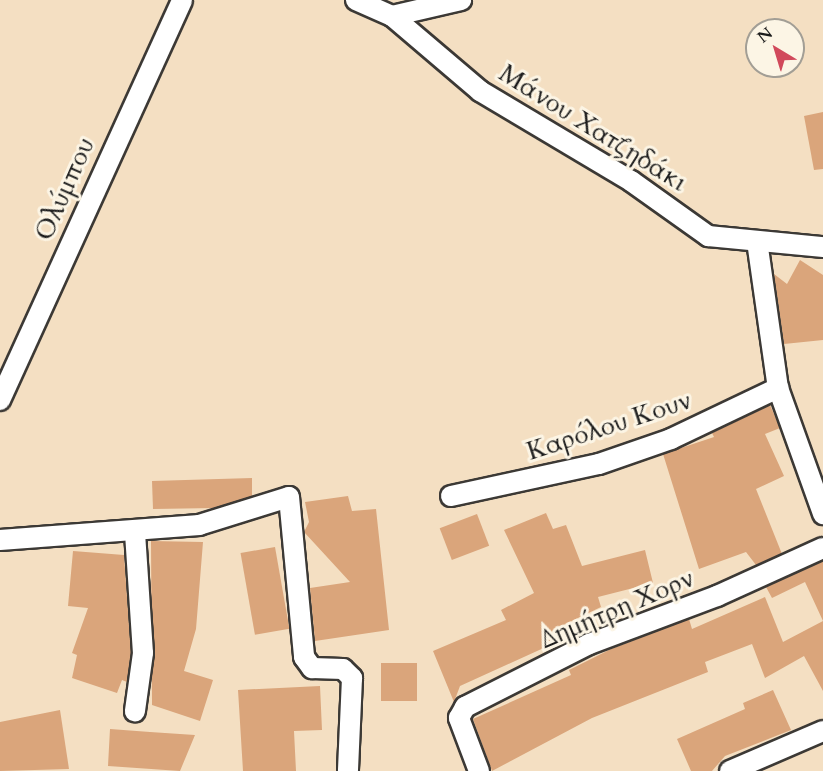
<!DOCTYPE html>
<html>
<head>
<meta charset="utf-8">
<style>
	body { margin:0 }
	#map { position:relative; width:823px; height:771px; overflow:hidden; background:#f4dfc2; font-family:Cardo,serif }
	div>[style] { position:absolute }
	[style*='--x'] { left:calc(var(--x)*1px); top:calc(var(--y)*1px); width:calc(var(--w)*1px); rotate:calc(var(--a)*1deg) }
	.building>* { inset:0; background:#daa57b; transform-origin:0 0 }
	.roads { filter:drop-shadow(2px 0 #3c3935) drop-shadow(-2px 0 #3c3935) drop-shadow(0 2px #3c3935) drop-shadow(0 -2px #3c3935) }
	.street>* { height:20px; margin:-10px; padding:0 10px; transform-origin:10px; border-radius:10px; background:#fff }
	span { translate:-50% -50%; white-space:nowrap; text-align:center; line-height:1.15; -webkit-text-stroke:6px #fcf5e5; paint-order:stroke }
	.street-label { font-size:26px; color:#1c1c1c }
	.north { position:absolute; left:745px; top:18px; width:60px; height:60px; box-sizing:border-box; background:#fcf5e5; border:2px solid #a29e95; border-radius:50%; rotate:322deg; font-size:16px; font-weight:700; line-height:24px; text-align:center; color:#1c1c1c }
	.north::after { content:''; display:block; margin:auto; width:21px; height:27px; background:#d1495b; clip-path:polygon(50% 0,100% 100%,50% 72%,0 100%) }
</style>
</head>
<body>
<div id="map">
	<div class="building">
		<div style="clip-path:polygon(823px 112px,823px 169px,814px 170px,804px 116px)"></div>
		<div style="clip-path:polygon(800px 260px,823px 275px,823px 340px,784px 344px,774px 274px,787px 284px)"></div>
		<div style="clip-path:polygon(770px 405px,780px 428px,765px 434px,784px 476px,756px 489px,782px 554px,756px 565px,746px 552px,699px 569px,663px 454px,714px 437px,712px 433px)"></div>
		<div style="clip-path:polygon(252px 478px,252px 496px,215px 508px,153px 509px,152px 481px)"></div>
		<div style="clip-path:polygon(348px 496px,352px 511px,376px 509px,389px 630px,315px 641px,310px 588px,350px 582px,304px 532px,309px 522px,305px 502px)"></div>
		<div style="clip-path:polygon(546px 513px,553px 529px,566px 525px,582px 566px,645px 550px,653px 583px,598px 597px,601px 607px,553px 630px,559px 641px,460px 686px,454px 702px,433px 651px,506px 620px,501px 610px,534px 593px,504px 530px)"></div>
		<div style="left:477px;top:514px;width:34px;height:40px;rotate:69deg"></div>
		<div style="clip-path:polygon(151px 541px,203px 542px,196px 629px,184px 671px,213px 680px,200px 721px,152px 705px)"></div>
		<div style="left:275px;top:547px;width:83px;height:35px;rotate:80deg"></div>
		<div style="clip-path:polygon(73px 551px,124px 555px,131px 653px,127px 682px,122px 680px,117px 693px,72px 678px,77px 655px,72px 653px,88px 608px,68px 606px)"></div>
		<div style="clip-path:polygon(823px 561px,823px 691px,804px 656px,765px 678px,752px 644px,705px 662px,708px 672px,592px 718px,492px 771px,473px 719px,571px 675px,569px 670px,611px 649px,689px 619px,692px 629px,765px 597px,783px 642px,823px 621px,805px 582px,772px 598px,766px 587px)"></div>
		<div style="left:381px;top:663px;width:36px;height:38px"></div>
		<div style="clip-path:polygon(320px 686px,322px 730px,294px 731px,296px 771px,243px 771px,238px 690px)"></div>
		<div style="clip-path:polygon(773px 690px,791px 730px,725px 756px,712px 771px,691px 771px,677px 739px,745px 709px,743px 703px)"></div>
		<div style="clip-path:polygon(60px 710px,69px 769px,0 771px,0 722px)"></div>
		<div style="clip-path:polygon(110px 729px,150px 732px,195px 735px,180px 771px,108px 766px)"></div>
	</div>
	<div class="roads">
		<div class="street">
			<div style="--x:356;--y:0;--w:39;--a:24"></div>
			<div style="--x:392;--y:16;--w:116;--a:40.4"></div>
			<div style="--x:480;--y:91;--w:176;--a:30.8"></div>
			<div style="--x:631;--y:181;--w:95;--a:35.5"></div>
			<div style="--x:708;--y:236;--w:116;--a:5.5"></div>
			<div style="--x:392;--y:16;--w:71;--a:-13.1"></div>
			<div style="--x:757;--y:241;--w:148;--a:81.9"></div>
			<div style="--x:778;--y:388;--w:134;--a:70.3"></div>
			<div style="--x:0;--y:400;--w:439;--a:-65.5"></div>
			<div style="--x:451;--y:496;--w:151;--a:-12.2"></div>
			<div style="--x:599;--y:464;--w:76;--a:-19.1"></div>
			<div style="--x:671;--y:439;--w:119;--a:-25.5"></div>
			<div style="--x:135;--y:533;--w:120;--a:86.2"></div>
			<div style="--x:143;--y:653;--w:59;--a:97.9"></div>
			<div style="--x:0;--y:540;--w:200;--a:-4.3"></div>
			<div style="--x:199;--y:525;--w:94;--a:-17.3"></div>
			<div style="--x:289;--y:497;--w:161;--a:84.6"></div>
			<div style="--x:304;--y:657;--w:14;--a:54"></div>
			<div style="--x:312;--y:668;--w:31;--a:2"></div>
			<div style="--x:343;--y:669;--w:13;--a:45"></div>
			<div style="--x:352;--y:678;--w:93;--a:92.5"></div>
			<div style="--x:479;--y:771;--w:57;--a:-110.7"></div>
			<div style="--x:459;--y:718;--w:13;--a:-61"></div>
			<div style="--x:465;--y:707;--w:139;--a:-26.9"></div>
			<div style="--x:589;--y:644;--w:137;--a:-20.6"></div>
			<div style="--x:717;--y:596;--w:116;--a:-24.4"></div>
			<div style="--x:730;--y:771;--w:101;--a:-23.3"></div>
		</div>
	</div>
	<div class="street-label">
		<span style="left:593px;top:128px;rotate:32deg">Μάνου Χατζηδάκι</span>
		<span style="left:65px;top:189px;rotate:-66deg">Ολύμπου</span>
		<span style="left:609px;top:426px;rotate:-18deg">Καρόλου Κουν</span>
		<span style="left:617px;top:609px;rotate:-23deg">Δημήτρη Χορν</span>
	</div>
	<div class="north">N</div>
</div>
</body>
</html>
